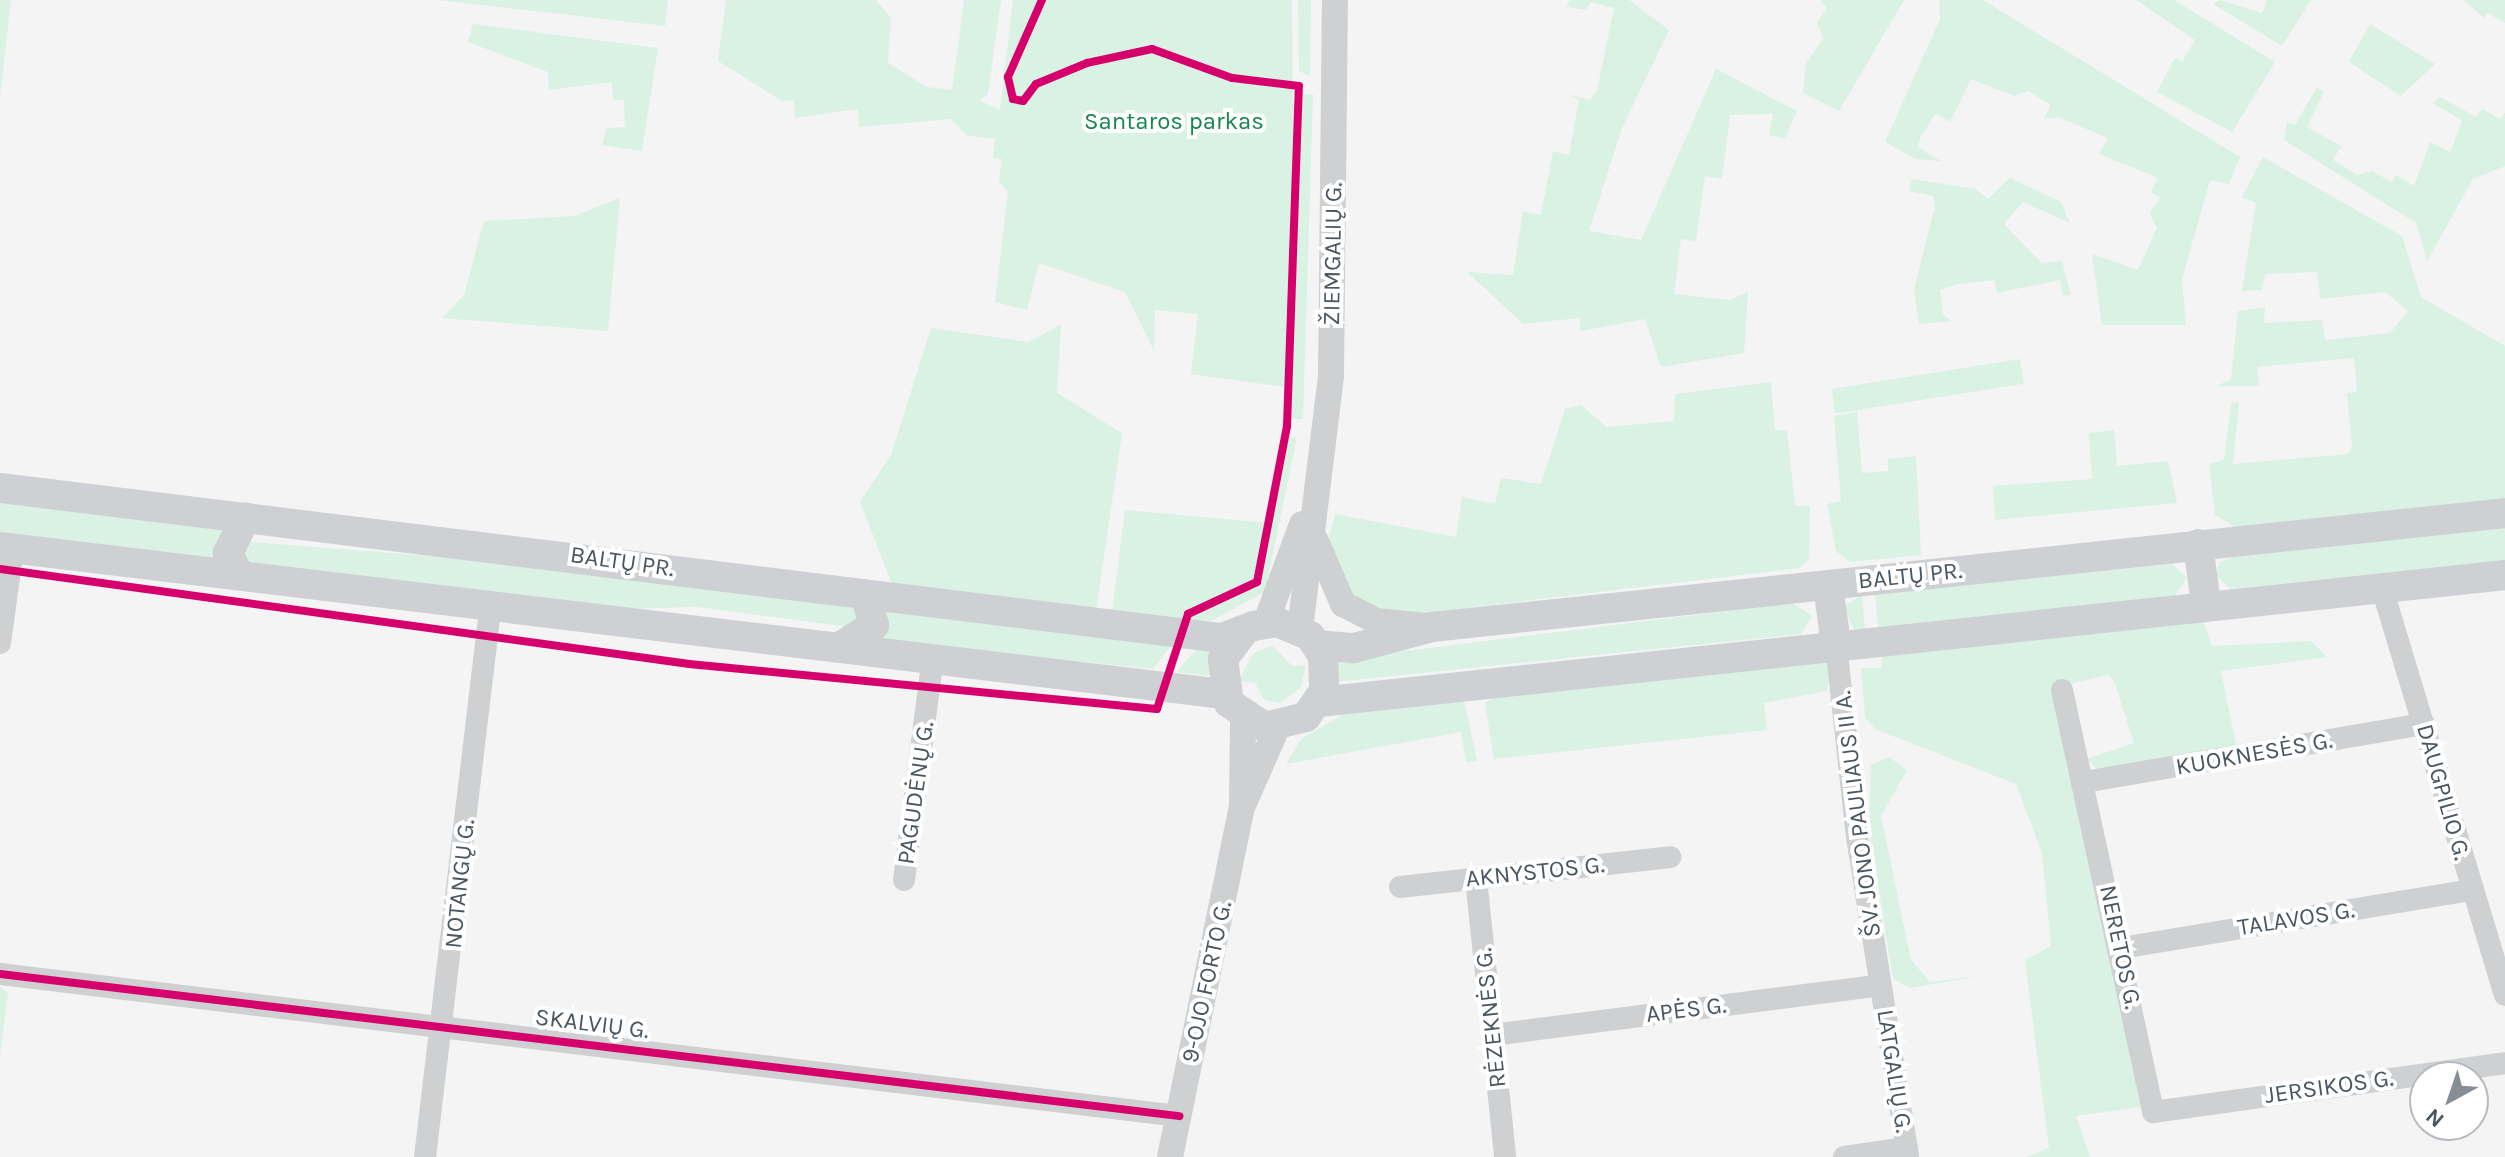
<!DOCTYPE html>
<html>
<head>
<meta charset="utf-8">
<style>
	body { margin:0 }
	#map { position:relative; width:2505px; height:1157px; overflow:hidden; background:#f4f4f4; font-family:Karla,sans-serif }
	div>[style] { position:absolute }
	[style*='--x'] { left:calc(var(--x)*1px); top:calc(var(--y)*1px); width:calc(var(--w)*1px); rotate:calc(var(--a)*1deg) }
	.green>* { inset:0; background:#d9f2e3; transform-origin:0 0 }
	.minor>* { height:22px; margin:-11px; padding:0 11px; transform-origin:11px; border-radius:11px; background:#ced0d2 }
	.tertiary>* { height:26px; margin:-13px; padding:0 13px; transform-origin:13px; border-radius:13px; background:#ced0d2 }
	.secondary>* { height:30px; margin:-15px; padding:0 15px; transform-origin:15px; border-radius:15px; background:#ced0d4 }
	.cycleway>* { height:8px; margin:-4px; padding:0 4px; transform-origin:4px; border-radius:4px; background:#d6006c }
	span { translate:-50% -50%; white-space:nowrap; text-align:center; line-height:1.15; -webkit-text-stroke:8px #fff; paint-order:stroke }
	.park-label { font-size:24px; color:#17864f }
	.street-label { font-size:24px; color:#4a5661 }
	.north { position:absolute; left:2409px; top:1061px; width:80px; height:80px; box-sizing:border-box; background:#fff; border:2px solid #b7bbc0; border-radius:50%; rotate:220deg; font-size:22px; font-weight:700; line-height:32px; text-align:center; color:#4a5661 }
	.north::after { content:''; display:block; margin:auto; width:28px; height:36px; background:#868d94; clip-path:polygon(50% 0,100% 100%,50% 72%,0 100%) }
</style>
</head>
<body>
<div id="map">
	<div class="green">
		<div style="clip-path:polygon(0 0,11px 0,0 96px)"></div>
		<div style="clip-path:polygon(438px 0,668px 0,665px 26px)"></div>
		<div style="clip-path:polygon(726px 0,876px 0,891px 18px,888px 63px,927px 87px,952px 90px,964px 0,1001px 0,988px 94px,979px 100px,1000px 110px,1013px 0,1292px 0,1294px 228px,1298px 95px,1313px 94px,1303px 419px,1287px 419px,1285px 387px,1191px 374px,1198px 314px,1155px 310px,1154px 351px,1125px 292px,1039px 263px,1027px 310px,995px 302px,1008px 192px,999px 181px,1002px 159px,993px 158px,995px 139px,966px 135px,951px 119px,859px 127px,858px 109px,795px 118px,794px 100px,782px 101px,718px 61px)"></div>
		<div style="clip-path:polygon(1298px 0,1311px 0,1310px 76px,1299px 71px)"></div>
		<div style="clip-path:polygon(1570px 0,1629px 0,1669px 30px,1622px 128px,1589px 231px,1641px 240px,1716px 69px,1797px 111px,1785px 138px,1769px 135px,1773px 114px,1730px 115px,1722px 179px,1705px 176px,1696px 241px,1681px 239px,1674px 294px,1730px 300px,1748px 292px,1744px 353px,1661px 367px,1645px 319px,1581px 331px,1579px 318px,1523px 324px,1467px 272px,1513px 275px,1523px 211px,1541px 215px,1553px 151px,1569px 155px,1579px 100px,1566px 94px,1590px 100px,1597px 90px,1614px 8px,1590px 2px,1587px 10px,1566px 7px)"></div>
		<div style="clip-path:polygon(1820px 0,1904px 0,1839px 111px,1803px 93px,1806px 64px,1823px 38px,1817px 23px,1827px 8px)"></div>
		<div style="clip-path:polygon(1939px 0,1983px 0,2240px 157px,2229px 184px,2210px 180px,2182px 279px,2186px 325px,2102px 325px,2092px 254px,2138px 270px,2157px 228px,2150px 213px,2160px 198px,2151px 192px,2158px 178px,2099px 154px,2108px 138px,2058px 117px,2044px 119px,2051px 105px,2028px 91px,2014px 96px,1971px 79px,1950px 122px,1936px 113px,1920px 138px,1918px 147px,1941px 161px,1916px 159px,1885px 142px,1940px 19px)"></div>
		<div style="clip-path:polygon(2136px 0,2174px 0,2275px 62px,2232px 132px,2157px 92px,2175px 58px,2182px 62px,2195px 40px)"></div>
		<div style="clip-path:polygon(2220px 0,2262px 13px,2267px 0,2311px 0,2282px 46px,2213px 4px)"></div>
		<div style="clip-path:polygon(2463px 0,2505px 0,2505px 23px,2488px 13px,2484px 18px)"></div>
		<div style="clip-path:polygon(473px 24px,658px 48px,642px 151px,602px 145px,607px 128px,625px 127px,624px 100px,613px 100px,612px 82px,549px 90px,548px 72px,468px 42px)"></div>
		<div style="clip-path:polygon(2370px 24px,2435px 64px,2401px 96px,2349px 62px)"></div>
		<div style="clip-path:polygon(2317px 87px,2324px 92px,2307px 127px,2341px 146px,2333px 160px,2357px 175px,2372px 171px,2392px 182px,2396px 175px,2414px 186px,2430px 142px,2450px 152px,2462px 121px,2433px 103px,2440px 97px,2476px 117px,2482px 109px,2500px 119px,2505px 112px,2505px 166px,2473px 179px,2427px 261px,2416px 223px,2284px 140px,2287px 122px,2295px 125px)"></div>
		<div style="clip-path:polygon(2263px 157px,2402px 236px,2421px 297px,2505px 346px,2505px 500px,2240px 530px,2215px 515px,2209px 464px,2224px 460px,2231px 404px,2239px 402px,2233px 464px,2348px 454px,2352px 447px,2347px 393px,2357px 392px,2354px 358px,2257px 367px,2259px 386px,2217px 386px,2231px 379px,2238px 311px,2265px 307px,2264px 323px,2322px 320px,2325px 340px,2390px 333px,2408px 311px,2385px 292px,2320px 299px,2317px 272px,2265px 274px,2262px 290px,2242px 291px,2256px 203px,2242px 197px)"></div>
		<div style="clip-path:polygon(2010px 178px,2061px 202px,2070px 223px,2023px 202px,2004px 224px,2042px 263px,2062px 261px,2071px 295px,2063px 296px,2060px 280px,1997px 293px,1995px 280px,1958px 284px,1940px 290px,1943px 314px,1951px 321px,1919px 324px,1914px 289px,1935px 206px,1933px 196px,1909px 191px,1912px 179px,1976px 189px,1988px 199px)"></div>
		<div style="clip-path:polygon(620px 198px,608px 331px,442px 318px,464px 295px,484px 221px,575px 216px)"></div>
		<div style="clip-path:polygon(1061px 325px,1057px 393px,1122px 433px,1096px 611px,892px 584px,860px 502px,891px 455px,931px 328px,1028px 342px)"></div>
		<div style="left:2020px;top:359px;width:25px;height:191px;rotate:81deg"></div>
		<div style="clip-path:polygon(1771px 382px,1775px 430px,1787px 431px,1795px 506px,1810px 506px,1809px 558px,1800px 568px,1400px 616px,1360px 605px,1339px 584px,1328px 542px,1335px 514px,1456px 537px,1462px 497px,1495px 504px,1501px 478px,1541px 484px,1565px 409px,1581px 405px,1607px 427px,1674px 421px,1675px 394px)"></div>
		<div style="clip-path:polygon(1857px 412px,1862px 473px,1888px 471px,1888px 459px,1916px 456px,1921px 555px,1850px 562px,1836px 551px,1827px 504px,1841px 501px,1834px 416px)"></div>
		<div style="clip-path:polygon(2114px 430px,2117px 466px,2168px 461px,2177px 503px,1995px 520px,1993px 486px,2092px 479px,2089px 433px)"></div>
		<div style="clip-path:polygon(1297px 437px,1265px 592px,1211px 621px,1112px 612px,1125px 510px,1269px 523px,1285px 438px)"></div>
		<div style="left:0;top:500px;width:229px;height:33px;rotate:7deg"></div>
		<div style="clip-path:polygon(2505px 528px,2505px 561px,2230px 589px,2216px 575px,2220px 562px,2236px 556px)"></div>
		<div style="clip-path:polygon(250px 542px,483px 560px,856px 607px,861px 617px,849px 627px,697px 607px,616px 609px,249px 563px,240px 546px)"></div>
		<div style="clip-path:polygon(2172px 564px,2187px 578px,2175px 596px,1878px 627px,1875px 594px)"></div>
		<div style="clip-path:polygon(1862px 596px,1865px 629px,1854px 629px,1843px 606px)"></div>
		<div style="clip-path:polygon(1792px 603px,1812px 616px,1801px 634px,1334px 682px,1332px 660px)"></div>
		<div style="clip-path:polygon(886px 609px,1172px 645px,1153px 669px,879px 640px)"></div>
		<div style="clip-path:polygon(2203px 621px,2212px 646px,2311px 641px,2327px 657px,2221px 671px,2238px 754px,2098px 770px,2087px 759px,2134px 743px,2114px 681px,2108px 675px,2052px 688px,2141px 1107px,2076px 1116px,2090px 1157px,2025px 1157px,2049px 1148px,2025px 960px,2051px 946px,2042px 853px,2016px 784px,1875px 729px,1865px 717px,1861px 668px,1881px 668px,1882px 655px)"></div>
		<div style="clip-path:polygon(1273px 646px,1292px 666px,1306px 665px,1301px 687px,1281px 703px,1264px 700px,1255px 683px,1239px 681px,1253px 653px)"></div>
		<div style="clip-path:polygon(1198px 647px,1218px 651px,1211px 676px,1177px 672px)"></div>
		<div style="clip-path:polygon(1825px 659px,1832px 666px,1827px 691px,1764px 703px,1767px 730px,1494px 759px,1485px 703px,1497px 696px)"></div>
		<div style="clip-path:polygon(1464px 701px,1477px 761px,1466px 762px,1461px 732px,1286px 764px,1301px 739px,1347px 712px)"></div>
		<div style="clip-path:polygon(1889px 757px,1907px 770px,1881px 816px,1911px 960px,1930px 982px,1981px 976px,1910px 988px,1893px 979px,1869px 829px,1871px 765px)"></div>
		<div style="clip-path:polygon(0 987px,8px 993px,0 1056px)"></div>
	</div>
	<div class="minor">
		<div style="--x:2382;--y:588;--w:425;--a:73.2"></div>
		<div style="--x:0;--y:643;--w:96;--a:-82.2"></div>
		<div style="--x:1836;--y:644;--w:194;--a:83.8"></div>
		<div style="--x:1857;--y:837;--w:324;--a:80.9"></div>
		<div style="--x:2062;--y:690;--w:432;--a:77.8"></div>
		<div style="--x:2153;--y:1112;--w:355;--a:-7.9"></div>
		<div style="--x:2084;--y:782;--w:345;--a:-9.7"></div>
		<div style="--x:1476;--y:879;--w:280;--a:84"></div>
		<div style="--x:904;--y:880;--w:224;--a:-82.6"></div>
		<div style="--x:1400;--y:887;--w:272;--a:-6.3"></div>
		<div style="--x:2121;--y:948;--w:355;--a:-9.4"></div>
		<div style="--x:0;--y:974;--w:1188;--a:6.87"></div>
		<div style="--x:1492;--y:1035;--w:391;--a:-7.3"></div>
		<div style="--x:425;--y:1157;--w:551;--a:-83.22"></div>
		<div style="--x:1844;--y:1157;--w:63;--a:-8.3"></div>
	</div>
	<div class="tertiary">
		<div style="--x:1316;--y:541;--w:69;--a:66.8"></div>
		<div style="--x:1343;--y:604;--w:37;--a:27"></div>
		<div style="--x:1376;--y:621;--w:50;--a:5.7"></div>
		<div style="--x:1266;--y:622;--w:104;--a:-69.8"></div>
		<div style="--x:1300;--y:629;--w:255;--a:-83"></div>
		<div style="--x:1331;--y:376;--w:376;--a:-89.4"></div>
		<div style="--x:1244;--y:803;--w:82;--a:-66.3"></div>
		<div style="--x:1170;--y:1157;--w:358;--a:-78.4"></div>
		<div style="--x:1242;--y:806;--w:88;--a:-89.3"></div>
	</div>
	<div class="secondary">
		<div style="--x:0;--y:488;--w:1231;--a:7"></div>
		<div style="--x:1222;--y:638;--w:34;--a:-21"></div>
		<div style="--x:1254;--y:626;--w:23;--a:-10"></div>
		<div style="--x:1277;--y:622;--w:36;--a:23"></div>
		<div style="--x:1310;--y:636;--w:24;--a:57"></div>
		<div style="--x:1323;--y:656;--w:35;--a:88"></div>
		<div style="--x:1324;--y:691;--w:32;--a:125"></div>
		<div style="--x:1306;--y:717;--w:42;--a:166.3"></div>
		<div style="--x:1265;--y:727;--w:43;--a:-146.3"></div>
		<div style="--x:1229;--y:703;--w:44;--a:-97.8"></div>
		<div style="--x:1223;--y:659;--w:35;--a:-53"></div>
		<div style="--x:2198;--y:544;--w:62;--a:82.5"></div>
		<div style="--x:0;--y:547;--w:1233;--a:6.85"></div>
		<div style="--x:239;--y:575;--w:25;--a:-117"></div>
		<div style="--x:228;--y:553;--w:40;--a:-63.4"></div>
		<div style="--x:1828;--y:586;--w:59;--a:82.1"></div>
		<div style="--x:1317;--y:645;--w:37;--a:5"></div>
		<div style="--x:1354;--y:648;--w:81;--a:-15.1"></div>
		<div style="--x:1432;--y:627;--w:1079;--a:-6.06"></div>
		<div style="--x:841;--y:646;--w:39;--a:-32"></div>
		<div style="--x:874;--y:625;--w:32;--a:-106"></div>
		<div style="--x:1319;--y:702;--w:1193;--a:-6.11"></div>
	</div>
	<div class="cycleway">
		<div style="--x:0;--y:569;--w:696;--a:7.85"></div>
		<div style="--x:689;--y:664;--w:470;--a:5.5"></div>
		<div style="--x:1157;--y:709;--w:100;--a:-71.9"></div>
		<div style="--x:1188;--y:614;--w:76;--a:-24.9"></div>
		<div style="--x:1257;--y:582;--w:159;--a:-79.1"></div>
		<div style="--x:1287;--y:426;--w:340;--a:-88"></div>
		<div style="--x:1299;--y:86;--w:67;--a:-173.2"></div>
		<div style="--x:1232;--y:78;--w:85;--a:-160.1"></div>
		<div style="--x:1152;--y:49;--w:66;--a:167.8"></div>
		<div style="--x:1087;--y:63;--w:55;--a:157.6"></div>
		<div style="--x:1036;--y:84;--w:21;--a:127"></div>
		<div style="--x:1023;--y:101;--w:10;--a:-169"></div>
		<div style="--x:1013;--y:99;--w:23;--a:-103"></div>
		<div style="--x:1008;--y:77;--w:84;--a:-66.2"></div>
		<div style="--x:0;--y:974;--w:1188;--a:6.87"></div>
	</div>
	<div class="park-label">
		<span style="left:1174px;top:122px">Santaros parkas</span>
	</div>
	<div class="street-label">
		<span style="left:1333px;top:254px;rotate:-89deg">ŽIEMGALIŲ G.</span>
		<span style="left:622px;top:562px;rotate:8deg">BALTŲ PR.</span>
		<span style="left:1910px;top:576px;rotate:-6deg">BALTŲ PR.</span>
		<span style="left:2254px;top:754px;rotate:-10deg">KUOKNESĖS G.</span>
		<span style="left:2443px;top:792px;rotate:74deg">DAUGPILIO G.</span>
		<span style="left:916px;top:793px;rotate:-82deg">PAGUDĖNŲ G.</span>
		<span style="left:1858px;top:814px;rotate:-97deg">ŠV. JONO PAULIAUS II A.</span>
		<span style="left:1535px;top:872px;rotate:-6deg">AKNYSTOS G.</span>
		<span style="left:460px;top:884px;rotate:-84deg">NOTANGŲ G.</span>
		<span style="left:2296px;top:919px;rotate:-9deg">TALAVOS G.</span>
		<span style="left:2120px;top:947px;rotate:78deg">NERETOS G.</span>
		<span style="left:1207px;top:982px;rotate:-78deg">9-OJO FORTO G.</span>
		<span style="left:1686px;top:1010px;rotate:-7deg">APĖS G.</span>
		<span style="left:1491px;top:1018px;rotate:-96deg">RĖZEKNĖS G.</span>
		<span style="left:592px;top:1024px;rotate:7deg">SKALVIŲ G.</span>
		<span style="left:1894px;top:1071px;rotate:81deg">LATGALIŲ G.</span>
		<span style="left:2329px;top:1087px;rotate:-8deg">JERSIKOS G.</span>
	</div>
	<div class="north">N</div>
</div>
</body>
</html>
